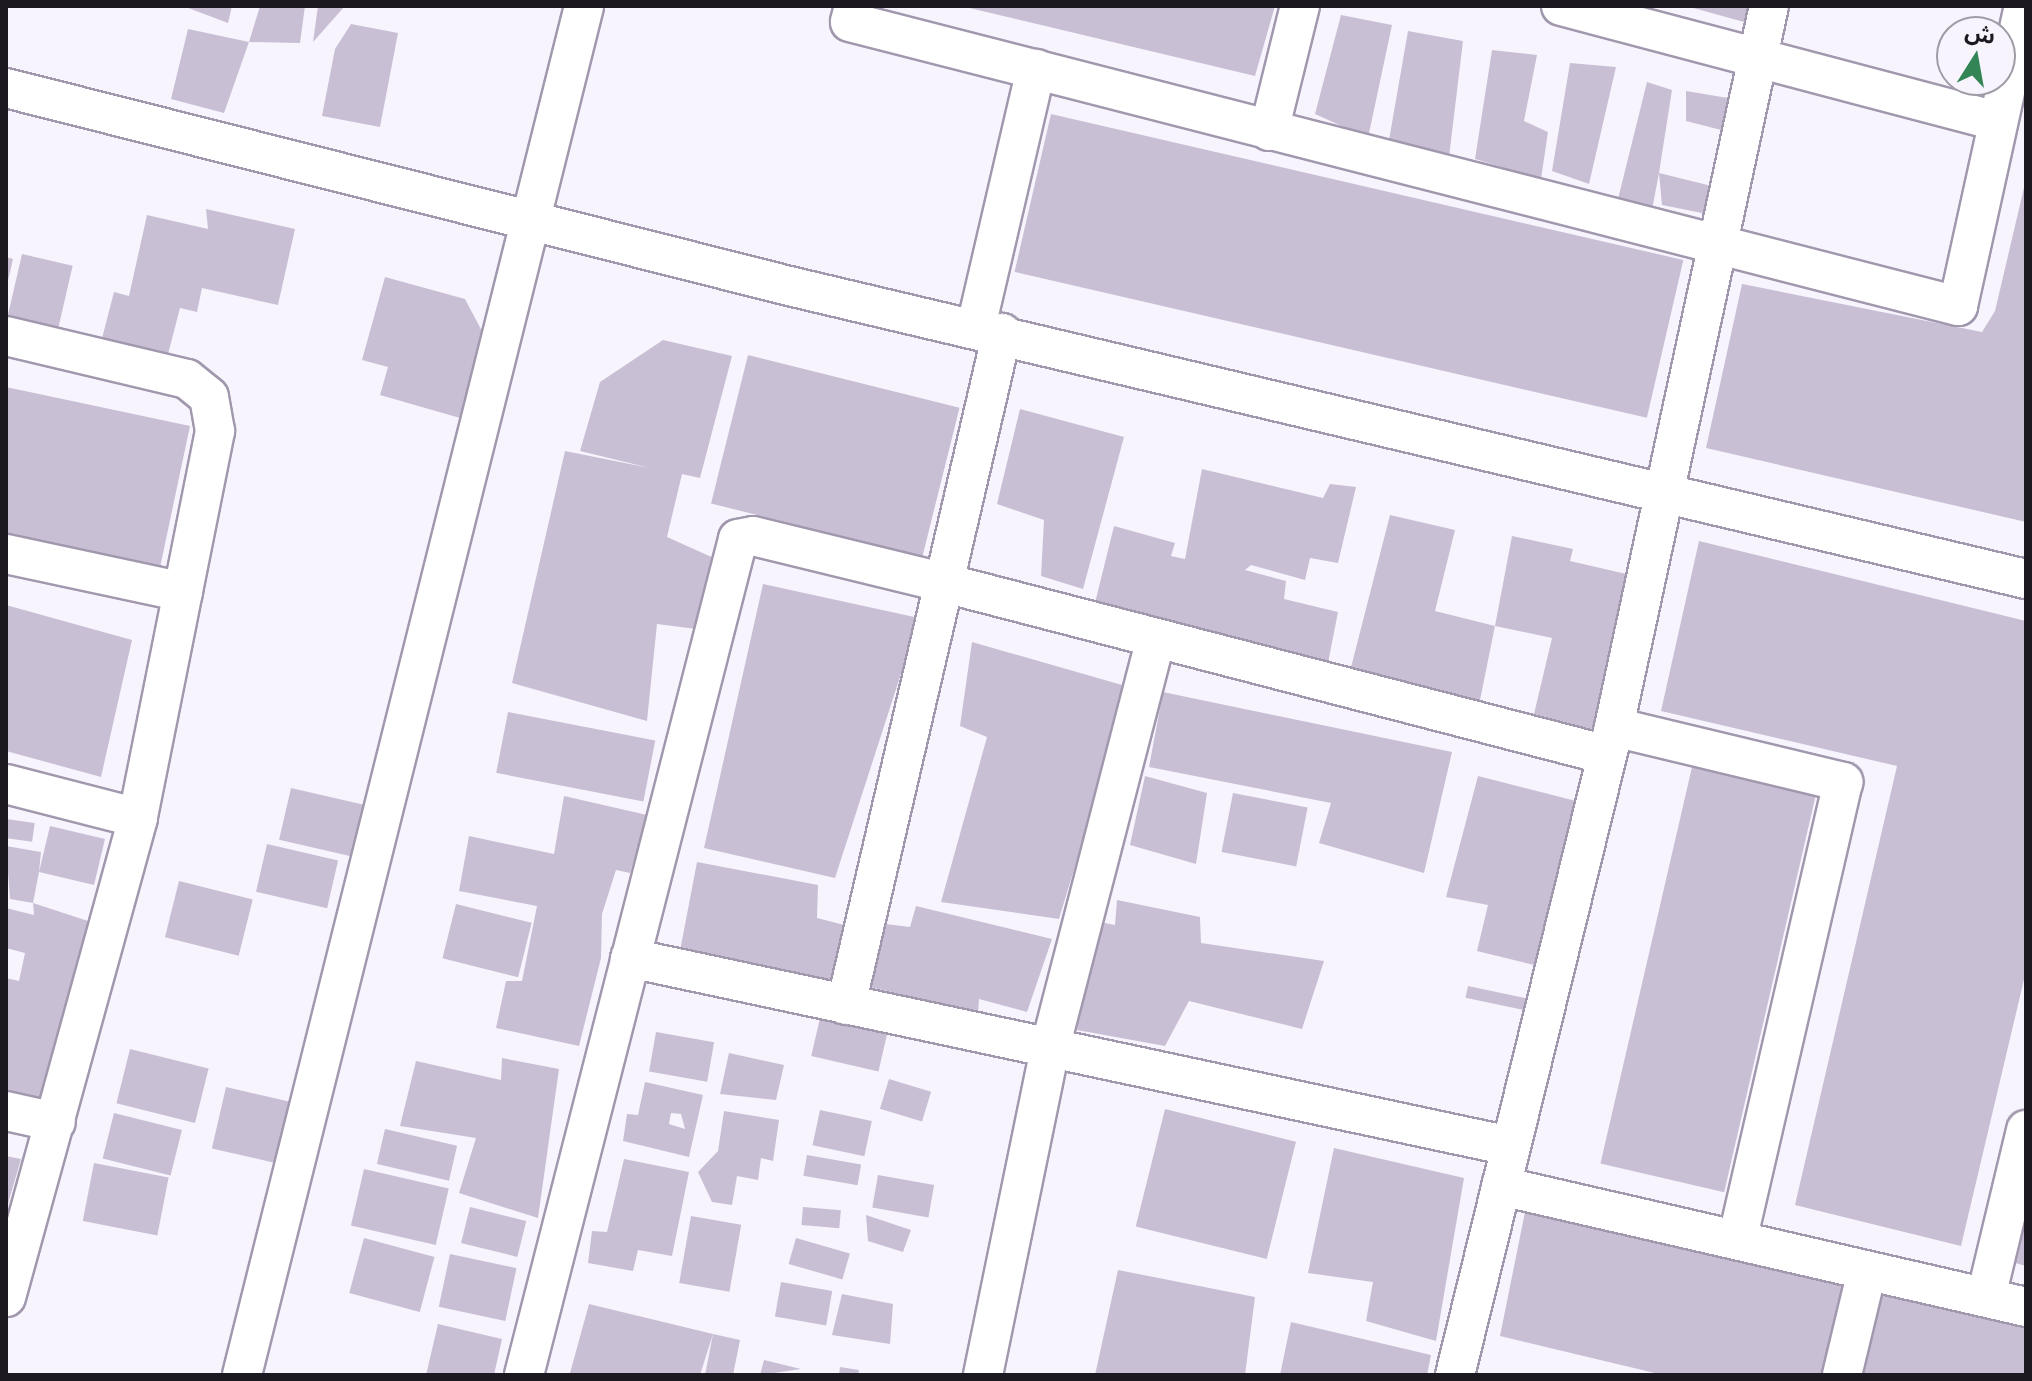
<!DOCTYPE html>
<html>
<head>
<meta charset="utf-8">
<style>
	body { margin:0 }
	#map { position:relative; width:2032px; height:1381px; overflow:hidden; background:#f8f4fd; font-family:Signika,"Noto Sans Arabic",sans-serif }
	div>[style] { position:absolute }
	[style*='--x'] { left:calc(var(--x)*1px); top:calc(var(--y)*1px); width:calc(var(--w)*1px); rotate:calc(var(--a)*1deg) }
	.building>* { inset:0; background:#c8bfd5; transform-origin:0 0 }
	.roads { filter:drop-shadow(2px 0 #a298ae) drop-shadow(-2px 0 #a298ae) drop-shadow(0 2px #a298ae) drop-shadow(0 -2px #a298ae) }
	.street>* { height:38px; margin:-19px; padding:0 19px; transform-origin:19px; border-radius:19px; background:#fff }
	span { translate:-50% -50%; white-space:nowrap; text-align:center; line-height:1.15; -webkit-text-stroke:8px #f8f4fd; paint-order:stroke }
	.frame { position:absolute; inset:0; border:8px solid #1d1921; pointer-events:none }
	.north { position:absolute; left:1936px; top:16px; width:80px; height:80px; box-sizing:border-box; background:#f8f4fd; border:2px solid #a09ca5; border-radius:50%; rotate:11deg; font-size:22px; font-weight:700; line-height:32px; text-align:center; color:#1d1921 }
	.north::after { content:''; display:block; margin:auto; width:28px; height:36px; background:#348556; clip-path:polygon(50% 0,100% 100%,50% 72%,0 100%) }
</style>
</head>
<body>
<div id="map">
	<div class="building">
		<div style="clip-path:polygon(183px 6px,232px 6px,228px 23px)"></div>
		<div style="clip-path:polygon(260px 6px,305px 6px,300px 43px,249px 42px)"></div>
		<div style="clip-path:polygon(318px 6px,345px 6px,313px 42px)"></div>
		<div style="clip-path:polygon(961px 6px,1275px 6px,1255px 76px)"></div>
		<div style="clip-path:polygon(1686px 6px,1748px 6px,1744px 22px)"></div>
		<div style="clip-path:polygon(1341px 15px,1392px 25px,1368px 138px,1315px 114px)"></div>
		<div style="clip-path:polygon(351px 24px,398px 33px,380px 127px,322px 116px,335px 49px)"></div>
		<div style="clip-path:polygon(188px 29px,249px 42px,224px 113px,171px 99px)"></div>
		<div style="clip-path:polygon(1408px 31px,1463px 41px,1449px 157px,1389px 140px)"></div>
		<div style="clip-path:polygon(1492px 50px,1537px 55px,1524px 121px,1548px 132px,1541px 179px,1475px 159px)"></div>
		<div style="clip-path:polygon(1570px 63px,1616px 67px,1589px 184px,1552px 171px)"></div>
		<div style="clip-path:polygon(1647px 82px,1672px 90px,1659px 173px,1720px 188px,1712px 215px,1662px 205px,1659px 173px,1652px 210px,1617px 203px)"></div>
		<div style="clip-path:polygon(1686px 91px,1734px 99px,1729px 132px,1686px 121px)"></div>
		<div style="left:1051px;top:114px;width:649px;height:162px;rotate:13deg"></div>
		<div style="clip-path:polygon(2026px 179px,2026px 522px,1706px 448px,1742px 284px,1982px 332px,1995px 311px)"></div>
		<div style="clip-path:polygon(206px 209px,295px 229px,278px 305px,202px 288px,197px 312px,180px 308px,166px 362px,100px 346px,114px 292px,129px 296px,147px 215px,208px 229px)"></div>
		<div style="left:22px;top:254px;width:52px;height:73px;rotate:13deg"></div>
		<div style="clip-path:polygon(6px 257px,13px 259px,7px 285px,6px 285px)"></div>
		<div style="clip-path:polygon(385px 277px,465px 299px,484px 335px,474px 422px,380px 395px,388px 367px,362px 360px)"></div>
		<div style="clip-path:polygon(663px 340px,732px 356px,700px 478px,682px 474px,667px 537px,716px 559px,704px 630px,657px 624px,647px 721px,512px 683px,565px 451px,650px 468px,580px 451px,600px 382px)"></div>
		<div style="left:748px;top:355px;width:218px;height:153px;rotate:14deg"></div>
		<div style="clip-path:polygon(6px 387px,190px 426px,158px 577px,6px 544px)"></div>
		<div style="clip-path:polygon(1020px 409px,1124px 437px,1083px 589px,1041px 576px,1044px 520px,997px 504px)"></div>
		<div style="clip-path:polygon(1202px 469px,1323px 498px,1330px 484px,1356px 487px,1338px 563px,1310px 558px,1305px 580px,1251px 565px,1245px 570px,1286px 581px,1284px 599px,1338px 612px,1328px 663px,1095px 603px,1114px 526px,1175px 543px,1171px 556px,1185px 559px)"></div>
		<div style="clip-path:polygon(1390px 515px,1455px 530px,1435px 611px,1495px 626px,1478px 710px,1348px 679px)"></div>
		<div style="clip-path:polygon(1512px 536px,1573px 549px,1570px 561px,1635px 576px,1595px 730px,1534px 714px,1552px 638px,1495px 626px)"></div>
		<div style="clip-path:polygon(1699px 541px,2026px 621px,2026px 971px,1961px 1246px,1795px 1205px,1897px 766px,1661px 711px)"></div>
		<div style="clip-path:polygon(763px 584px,919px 618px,835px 878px,704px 848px)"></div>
		<div style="clip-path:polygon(6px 605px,132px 640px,101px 777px,6px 751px)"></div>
		<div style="clip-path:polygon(972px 642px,1129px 687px,1059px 919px,941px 902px,987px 737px,960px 726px)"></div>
		<div style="clip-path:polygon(1163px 692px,1452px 752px,1424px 873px,1319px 843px,1331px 803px,1149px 767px)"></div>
		<div style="left:508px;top:712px;width:150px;height:62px;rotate:11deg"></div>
		<div style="left:1692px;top:767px;width:127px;height:407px;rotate:13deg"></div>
		<div style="clip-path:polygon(1145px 776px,1207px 793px,1196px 864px,1130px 845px)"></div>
		<div style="clip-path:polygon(1478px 776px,1580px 802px,1542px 967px,1477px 951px,1488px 905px,1446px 897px)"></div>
		<div style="left:291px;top:788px;width:77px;height:53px;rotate:13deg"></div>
		<div style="left:1233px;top:793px;width:76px;height:60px;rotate:11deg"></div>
		<div style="clip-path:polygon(564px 796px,647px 815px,630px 873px,616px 870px,602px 914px,601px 958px,579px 1046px,496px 1028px,506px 981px,522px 981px,537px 906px,459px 891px,469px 836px,554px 854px)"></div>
		<div style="left:6px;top:819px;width:29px;height:19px;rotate:8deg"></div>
		<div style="clip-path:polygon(50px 826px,105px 839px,94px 885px,39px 872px,33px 903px,10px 899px,6px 846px,41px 852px,39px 872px)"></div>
		<div style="left:267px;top:844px;width:73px;height:49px;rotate:13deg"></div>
		<div style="clip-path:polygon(697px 862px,818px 885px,817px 918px,852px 927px,836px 991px,679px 956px)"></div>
		<div style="left:179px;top:881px;width:76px;height:58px;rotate:14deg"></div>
		<div style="clip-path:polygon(1117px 900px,1200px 917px,1201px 943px,1324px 961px,1302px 1029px,1189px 1001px,1165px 1046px,1077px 1030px,1100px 922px,1115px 925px)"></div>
		<div style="clip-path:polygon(33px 903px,88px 921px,47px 1109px,6px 1100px,6px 978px,19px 981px,25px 953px,6px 948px,6px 908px,34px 915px)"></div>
		<div style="left:456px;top:904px;width:78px;height:56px;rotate:14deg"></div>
		<div style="clip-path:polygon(916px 906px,1052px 939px,1027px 1012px,979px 999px,978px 1013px,866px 986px,877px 923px,910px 927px)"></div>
		<div style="left:1468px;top:986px;width:67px;height:12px;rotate:12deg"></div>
		<div style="left:820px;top:1018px;width:69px;height:39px;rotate:13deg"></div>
		<div style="left:656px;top:1032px;width:59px;height:40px;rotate:10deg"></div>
		<div style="left:130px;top:1049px;width:81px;height:56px;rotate:14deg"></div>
		<div style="clip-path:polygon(729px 1053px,784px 1065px,776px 1100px,720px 1094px)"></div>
		<div style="clip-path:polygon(502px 1058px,559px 1069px,538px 1218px,459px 1193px,476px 1138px,400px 1126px,416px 1061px,501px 1080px)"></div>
		<div style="left:889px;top:1079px;width:44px;height:31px;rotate:17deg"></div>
		<div style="clip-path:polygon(evenodd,645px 1082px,703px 1095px,689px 1157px,623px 1141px,627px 1114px,638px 1115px,645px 1082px,671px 1113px,681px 1114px,685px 1129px,669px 1124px,671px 1113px)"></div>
		<div style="left:226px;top:1087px;width:77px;height:63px;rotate:13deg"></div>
		<div style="left:1165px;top:1109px;width:135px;height:121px;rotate:14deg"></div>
		<div style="left:820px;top:1110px;width:53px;height:36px;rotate:12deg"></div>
		<div style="clip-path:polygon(724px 1111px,779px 1120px,773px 1161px,761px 1158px,758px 1180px,737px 1176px,732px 1205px,712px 1202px,698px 1172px,718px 1151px)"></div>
		<div style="left:114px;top:1113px;width:70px;height:47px;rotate:14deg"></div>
		<div style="left:385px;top:1129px;width:74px;height:36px;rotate:13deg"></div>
		<div style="clip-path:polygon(1334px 1148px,1464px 1178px,1436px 1341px,1366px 1321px,1373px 1282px,1308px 1273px)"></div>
		<div style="left:807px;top:1155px;width:55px;height:21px;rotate:10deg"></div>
		<div style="clip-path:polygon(6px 1156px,21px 1159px,7px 1207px,6px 1207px)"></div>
		<div style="clip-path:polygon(624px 1159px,689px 1172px,672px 1256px,638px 1250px,633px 1271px,588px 1263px,592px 1231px,607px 1232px)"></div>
		<div style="left:94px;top:1163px;width:76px;height:59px;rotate:11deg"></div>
		<div style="left:364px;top:1169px;width:87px;height:58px;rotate:13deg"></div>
		<div style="left:878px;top:1175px;width:57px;height:33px;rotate:10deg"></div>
		<div style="left:470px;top:1207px;width:58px;height:37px;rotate:14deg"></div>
		<div style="left:803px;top:1207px;width:38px;height:18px;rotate:5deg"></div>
		<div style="clip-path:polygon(1525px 1212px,1849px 1284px,1826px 1375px,1663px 1375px,1500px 1336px)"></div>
		<div style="clip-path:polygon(866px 1215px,911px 1230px,903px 1252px,868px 1241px)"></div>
		<div style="left:691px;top:1216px;width:51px;height:68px;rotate:10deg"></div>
		<div style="clip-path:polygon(2025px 1218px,2026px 1218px,2026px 1266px,2015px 1263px)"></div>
		<div style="left:364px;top:1238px;width:73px;height:57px;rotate:15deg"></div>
		<div style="left:796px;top:1238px;width:56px;height:27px;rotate:16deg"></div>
		<div style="left:450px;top:1254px;width:68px;height:54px;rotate:12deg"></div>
		<div style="clip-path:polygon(1118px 1270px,1255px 1297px,1245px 1375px,1095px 1375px)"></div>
		<div style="left:781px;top:1282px;width:52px;height:35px;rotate:10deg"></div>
		<div style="clip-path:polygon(1878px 1293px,2026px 1327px,2026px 1375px,1859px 1375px)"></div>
		<div style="clip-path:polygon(842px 1294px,893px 1304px,890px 1344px,832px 1335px)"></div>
		<div style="clip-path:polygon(589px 1304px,713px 1334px,700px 1375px,570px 1373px)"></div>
		<div style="clip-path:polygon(1291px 1322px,1431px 1355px,1427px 1375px,1280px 1375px)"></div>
		<div style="clip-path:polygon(438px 1324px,502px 1339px,494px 1375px,426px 1375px)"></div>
		<div style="clip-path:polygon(713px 1334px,740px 1340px,733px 1375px,705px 1375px)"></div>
		<div style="clip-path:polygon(764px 1360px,801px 1369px,760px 1375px)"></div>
		<div style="clip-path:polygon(840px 1367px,859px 1370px,858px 1375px,839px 1375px)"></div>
	</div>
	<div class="roads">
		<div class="street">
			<div style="--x:854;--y:6;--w:16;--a:104"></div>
			<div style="--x:850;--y:22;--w:1144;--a:14.38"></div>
			<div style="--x:1958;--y:306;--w:307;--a:-77.6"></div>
			<div style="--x:1561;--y:6;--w:451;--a:14.8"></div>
			<div style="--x:6;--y:88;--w:804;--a:14.19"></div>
			<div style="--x:785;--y:285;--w:1275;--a:13.33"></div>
			<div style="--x:1269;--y:131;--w:129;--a:-76.1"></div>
			<div style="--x:976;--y:327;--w:265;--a:-76.9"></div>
			<div style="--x:6;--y:336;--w:186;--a:13.4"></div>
			<div style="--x:187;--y:379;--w:28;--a:39"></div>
			<div style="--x:209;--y:397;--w:35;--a:80"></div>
			<div style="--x:215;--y:431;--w:395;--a:101.3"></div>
			<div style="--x:138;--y:818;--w:497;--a:105.4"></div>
			<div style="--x:6;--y:554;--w:181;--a:12.1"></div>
			<div style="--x:1614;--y:727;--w:236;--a:13.5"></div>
			<div style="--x:1843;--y:782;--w:470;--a:103"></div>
			<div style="--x:6;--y:784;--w:136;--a:14.4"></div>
			<div style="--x:630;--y:958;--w:900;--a:12.06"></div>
			<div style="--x:846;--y:1005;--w:690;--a:-76.93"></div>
			<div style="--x:6;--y:1111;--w:51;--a:12.4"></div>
			<div style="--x:1501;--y:1186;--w:539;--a:12.98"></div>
			<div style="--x:1986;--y:1297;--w:172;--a:-76.5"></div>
			<div style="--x:242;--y:1375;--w:1411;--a:-75.97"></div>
			<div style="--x:524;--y:1375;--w:863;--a:-75.64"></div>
			<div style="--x:738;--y:539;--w:15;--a:-11"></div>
			<div style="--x:753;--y:536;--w:194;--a:13.7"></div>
			<div style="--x:941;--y:582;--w:688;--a:14.56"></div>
			<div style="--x:983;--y:1375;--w:334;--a:-78.4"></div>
			<div style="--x:1050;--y:1048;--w:423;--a:-75.5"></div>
			<div style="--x:1455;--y:1375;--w:667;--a:-76.21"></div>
			<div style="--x:1614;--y:727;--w:737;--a:-77.87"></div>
			<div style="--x:1842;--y:1375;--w:107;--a:-76.5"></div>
		</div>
	</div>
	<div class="frame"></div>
	<div class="north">ش</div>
</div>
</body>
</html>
